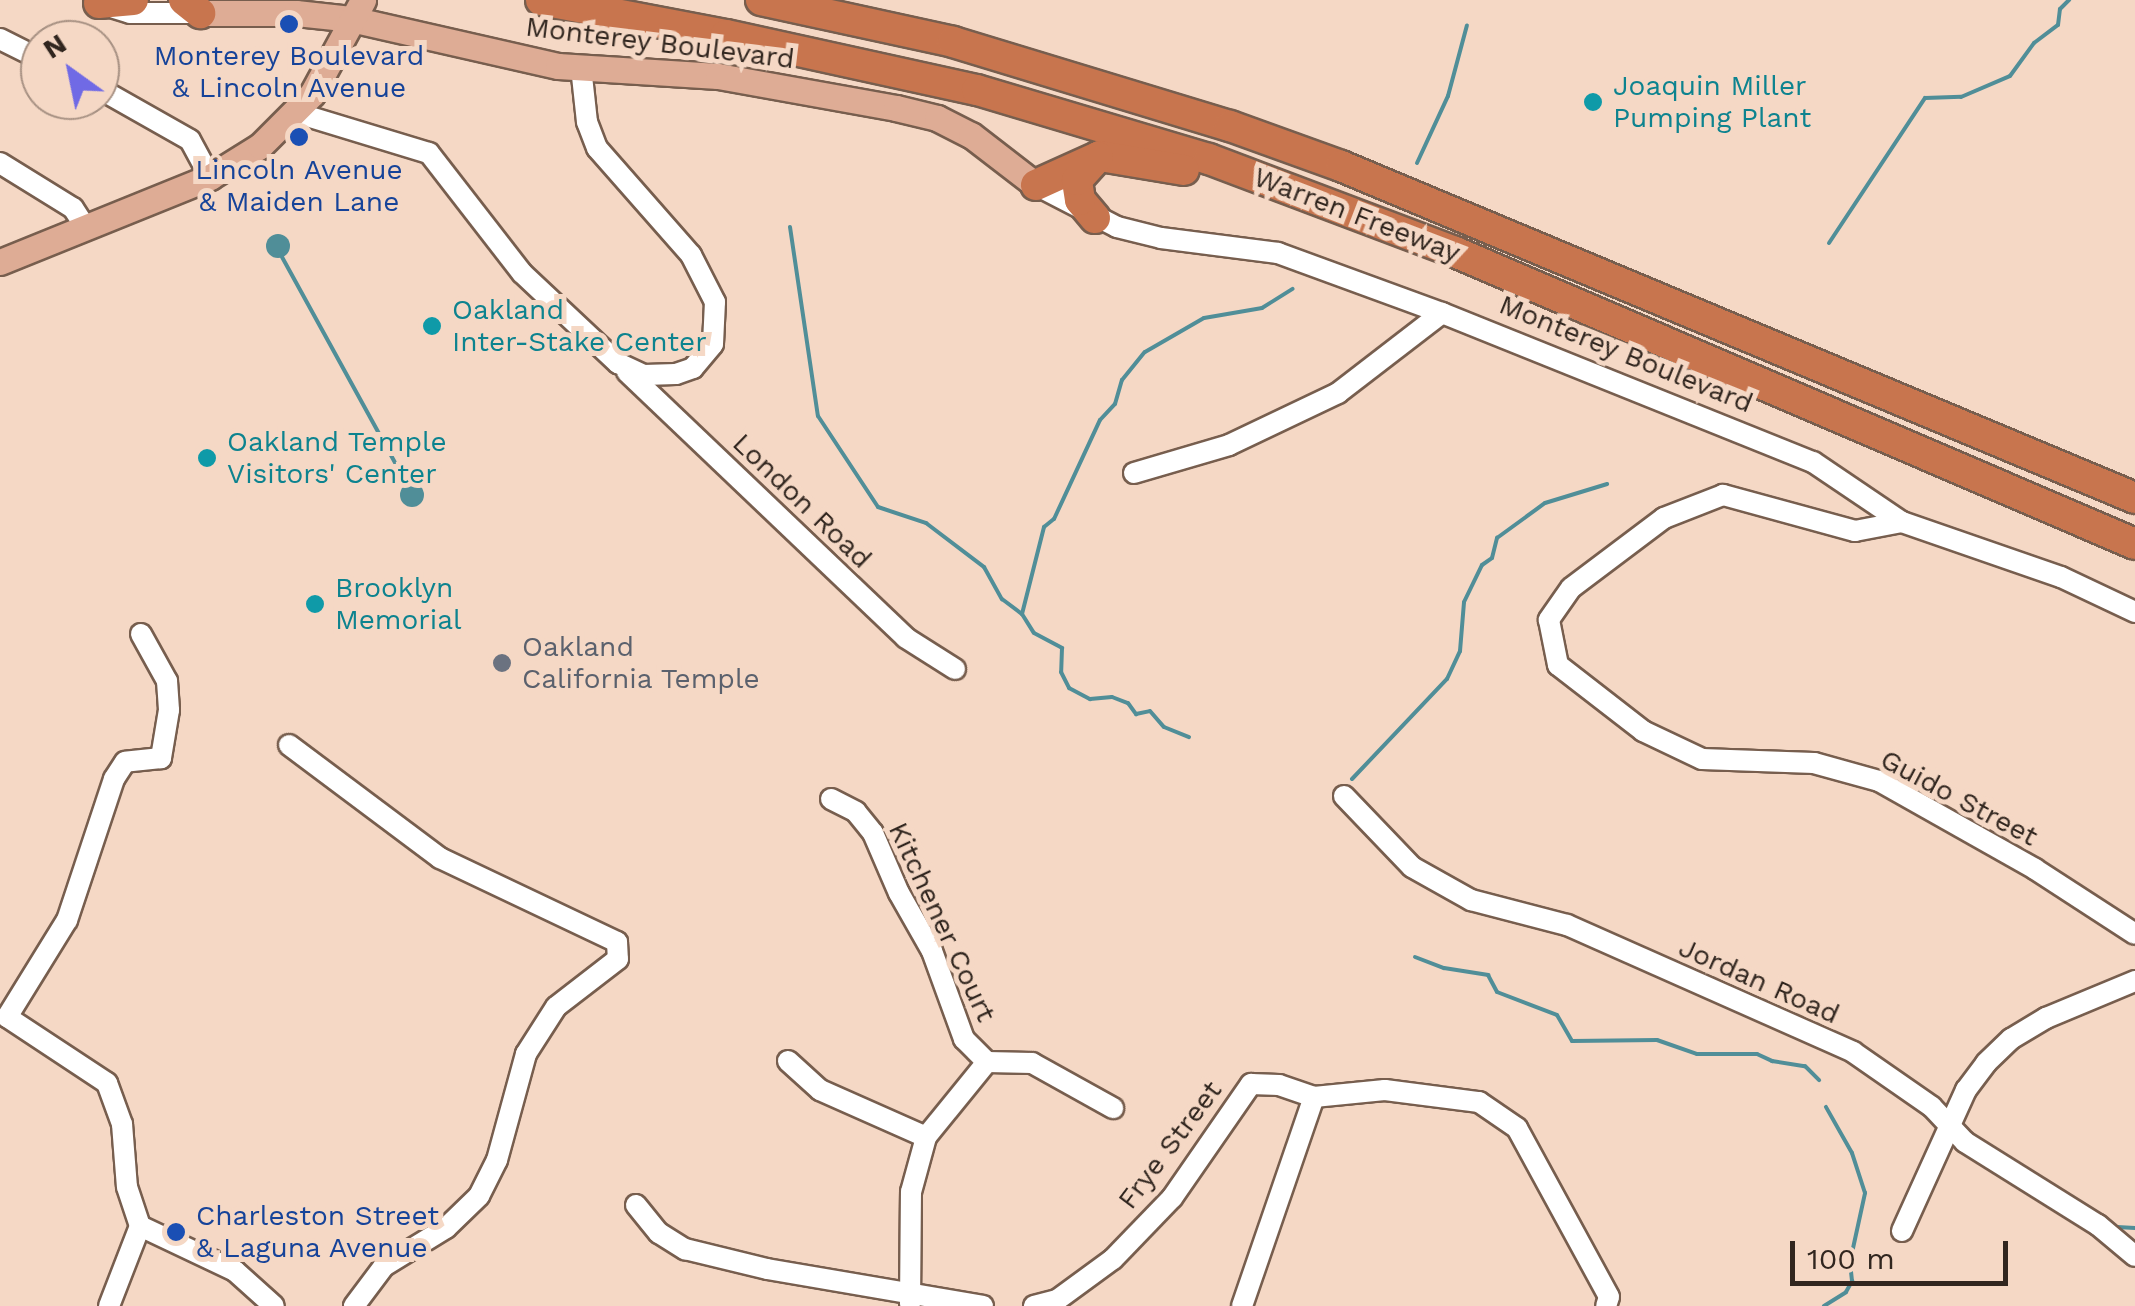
<!DOCTYPE html>
<html>
<head>
<meta charset="utf-8">
<style>
	body { margin:0 }
	#map { position:relative; width:2135px; height:1306px; overflow:hidden; background:#f5d8c5; font-family:"Work Sans",sans-serif }
	div>[style] { position:absolute }
	[style*='--x'] { left:calc(var(--x)*1px); top:calc(var(--y)*1px); width:calc(var(--w)*1px); rotate:calc(var(--a)*1deg) }
	.water>* { inset:0; background:#508e98 }
	.round { border-radius:50% }
	.stream>* { height:4px; margin:-2px; padding:0 2px; transform-origin:2px; border-radius:2px; background:#508e98 }
	.roads { filter:drop-shadow(2px 0 #775e4e) drop-shadow(-2px 0 #775e4e) drop-shadow(0 2px #775e4e) drop-shadow(0 -2px #775e4e) }
	.minor>* { height:20px; margin:-10px; padding:0 10px; transform-origin:10px; border-radius:10px; background:#fff }
	.major>* { height:25px; margin:-12.5px; padding:0 12.5px; transform-origin:12.5px; border-radius:12.5px; background:#deac95 }
	.highway>* { height:30px; margin:-15px; padding:0 15px; transform-origin:15px; border-radius:15px; background:#c8754e }
	.dots>* { width:28px; height:28px; translate:-50% -50%; box-sizing:border-box; border:5px solid #f5d8c5; border-radius:50% }
	span { translate:-50% -50%; white-space:nowrap; text-align:center; line-height:1.15; -webkit-text-stroke:10px #f5d8c5; paint-order:stroke }
	.street-label { font-size:28px; color:#31261f }
	.transit-label { font-size:28px; color:#164399 }
	.left { translate:0 -50%; text-align:left }
	.culture-label { font-size:28px; color:#0d838f }
	.worship-label { font-size:28px; color:#5b616d }
	.north { position:absolute; left:20px; top:20px; width:100px; height:100px; box-sizing:border-box; background:#f5d8c5; border:2px solid #a79183; border-radius:50%; rotate:327deg; font-size:28px; font-weight:700; line-height:40px; text-align:center; color:#31261f }
	.north::after { content:''; display:block; margin:auto; width:35px; height:45px; background:#706ae5; clip-path:polygon(50% 0,100% 100%,50% 72%,0 100%) }
	.scale { position:absolute; left:1790px; top:1241px; width:218px; height:45px; box-sizing:border-box; border:5px solid #31261f; border-top:0; padding-left:12px; font-size:30px; line-height:35px; white-space:nowrap; color:#31261f; -webkit-text-stroke:8px #f5d8c5; paint-order:stroke }
</style>
</head>
<body>
<div id="map">
	<div class="water">
		<div class="round" style="left:266px;top:234px;width:24px;height:24px"></div>
		<div class="round" style="left:400px;top:483px;width:24px;height:24px"></div>
	</div>
	<div class="stream">
		<div style="--x:1417;--y:163;--w:74;--a:-65.2"></div>
		<div style="--x:1448;--y:96;--w:73;--a:-75"></div>
		<div style="--x:790;--y:227;--w:191;--a:81.6"></div>
		<div style="--x:818;--y:416;--w:109;--a:56.6"></div>
		<div style="--x:878;--y:507;--w:51;--a:18.4"></div>
		<div style="--x:926;--y:523;--w:73;--a:37.2"></div>
		<div style="--x:984;--y:567;--w:37;--a:61"></div>
		<div style="--x:1002;--y:599;--w:25;--a:37"></div>
		<div style="--x:1022;--y:614;--w:22;--a:58"></div>
		<div style="--x:1034;--y:633;--w:32;--a:28"></div>
		<div style="--x:1062;--y:648;--w:24;--a:92"></div>
		<div style="--x:1061;--y:672;--w:18;--a:63"></div>
		<div style="--x:1069;--y:688;--w:24;--a:28"></div>
		<div style="--x:1090;--y:699;--w:22;--a:-5"></div>
		<div style="--x:1112;--y:697;--w:17;--a:21"></div>
		<div style="--x:1128;--y:703;--w:14;--a:54"></div>
		<div style="--x:1136;--y:714;--w:14;--a:-12"></div>
		<div style="--x:1150;--y:711;--w:21;--a:49"></div>
		<div style="--x:1164;--y:727;--w:27;--a:22"></div>
		<div style="--x:1829;--y:243;--w:174;--a:-56.5"></div>
		<div style="--x:1925;--y:98;--w:36;--a:-2"></div>
		<div style="--x:1961;--y:97;--w:53;--a:-23.2"></div>
		<div style="--x:2010;--y:76;--w:41;--a:-54"></div>
		<div style="--x:2034;--y:43;--w:30;--a:-37"></div>
		<div style="--x:2058;--y:25;--w:16;--a:-83"></div>
		<div style="--x:2060;--y:9;--w:13;--a:-45"></div>
		<div style="--x:282;--y:257;--w:259;--a:61.2"></div>
		<div style="--x:1022;--y:614;--w:90;--a:-75.8"></div>
		<div style="--x:1044;--y:527;--w:13;--a:-39"></div>
		<div style="--x:1054;--y:519;--w:109;--a:-65.1"></div>
		<div style="--x:1100;--y:420;--w:22;--a:-47"></div>
		<div style="--x:1115;--y:404;--w:25;--a:-74"></div>
		<div style="--x:1122;--y:380;--w:36;--a:-51"></div>
		<div style="--x:1145;--y:352;--w:68;--a:-30"></div>
		<div style="--x:1204;--y:318;--w:59;--a:-9.8"></div>
		<div style="--x:1262;--y:308;--w:36;--a:-32"></div>
		<div style="--x:1352;--y:779;--w:138;--a:-46.5"></div>
		<div style="--x:1447;--y:679;--w:31;--a:-65"></div>
		<div style="--x:1460;--y:651;--w:49;--a:-85.3"></div>
		<div style="--x:1464;--y:602;--w:41;--a:-64.1"></div>
		<div style="--x:1482;--y:565;--w:12;--a:-35"></div>
		<div style="--x:1492;--y:558;--w:21;--a:-76"></div>
		<div style="--x:1497;--y:538;--w:59;--a:-36.1"></div>
		<div style="--x:1545;--y:503;--w:65;--a:-17"></div>
		<div style="--x:1415;--y:957;--w:31;--a:21"></div>
		<div style="--x:1444;--y:968;--w:45;--a:9"></div>
		<div style="--x:1488;--y:975;--w:19;--a:62"></div>
		<div style="--x:1497;--y:992;--w:64;--a:21"></div>
		<div style="--x:1557;--y:1015;--w:30;--a:60"></div>
		<div style="--x:1572;--y:1041;--w:85;--a:-0.7"></div>
		<div style="--x:1657;--y:1040;--w:42;--a:19.3"></div>
		<div style="--x:1697;--y:1054;--w:60;--a:0"></div>
		<div style="--x:1757;--y:1054;--w:17;--a:25"></div>
		<div style="--x:1772;--y:1061;--w:33;--a:9"></div>
		<div style="--x:1805;--y:1066;--w:20;--a:45"></div>
		<div style="--x:2117;--y:1227;--w:18;--a:3"></div>
		<div style="--x:1824;--y:1306;--w:26;--a:-32"></div>
		<div style="--x:1846;--y:1292;--w:13;--a:-61"></div>
		<div style="--x:1852;--y:1281;--w:19;--a:-96"></div>
		<div style="--x:1850;--y:1262;--w:71;--a:-77.7"></div>
		<div style="--x:1865;--y:1193;--w:42;--a:-108"></div>
		<div style="--x:1852;--y:1153;--w:53;--a:-119.5"></div>
	</div>
	<div class="roads">
		<div class="minor">
			<div style="--x:114;--y:8;--w:17;--a:17"></div>
			<div style="--x:130;--y:13;--w:70;--a:0"></div>
			<div style="--x:0;--y:39;--w:45;--a:26.6"></div>
			<div style="--x:100;--y:89;--w:103;--a:29.5"></div>
			<div style="--x:190;--y:140;--w:42;--a:61.6"></div>
			<div style="--x:297;--y:113;--w:138;--a:16.9"></div>
			<div style="--x:429;--y:153;--w:152;--a:52.2"></div>
			<div style="--x:522;--y:273;--w:132;--a:43.2"></div>
			<div style="--x:618;--y:363;--w:29;--a:25"></div>
			<div style="--x:644;--y:375;--w:32;--a:-2"></div>
			<div style="--x:676;--y:374;--w:18;--a:-19"></div>
			<div style="--x:693;--y:368;--w:31;--a:-50"></div>
			<div style="--x:713;--y:344;--w:42;--a:-87.3"></div>
			<div style="--x:715;--y:302;--w:53;--a:-117.1"></div>
			<div style="--x:691;--y:255;--w:142;--a:-131.3"></div>
			<div style="--x:597;--y:148;--w:28;--a:-111"></div>
			<div style="--x:587;--y:122;--w:55;--a:-96.2"></div>
			<div style="--x:0;--y:163;--w:86;--a:31.7"></div>
			<div style="--x:73;--y:208;--w:24;--a:57"></div>
			<div style="--x:1036;--y:185;--w:91;--a:27.4"></div>
			<div style="--x:1117;--y:227;--w:45;--a:14"></div>
			<div style="--x:1161;--y:238;--w:118;--a:7.3"></div>
			<div style="--x:1278;--y:253;--w:175;--a:20.1"></div>
			<div style="--x:1442;--y:313;--w:400;--a:21.9"></div>
			<div style="--x:1813;--y:462;--w:107;--a:34"></div>
			<div style="--x:1902;--y:522;--w:168;--a:19.1"></div>
			<div style="--x:2061;--y:577;--w:82;--a:25.3"></div>
			<div style="--x:627;--y:372;--w:385;--a:43.6"></div>
			<div style="--x:906;--y:638;--w:58;--a:32.3"></div>
			<div style="--x:1134;--y:473;--w:99;--a:-16.4"></div>
			<div style="--x:1229;--y:445;--w:121;--a:-25.5"></div>
			<div style="--x:1338;--y:393;--w:131;--a:-37.6"></div>
			<div style="--x:1902;--y:522;--w:48;--a:169.2"></div>
			<div style="--x:1855;--y:531;--w:137;--a:-164.7"></div>
			<div style="--x:1723;--y:495;--w:63;--a:158.7"></div>
			<div style="--x:1664;--y:518;--w:116;--a:143"></div>
			<div style="--x:1571;--y:588;--w:39;--a:125"></div>
			<div style="--x:1549;--y:620;--w:46;--a:78.7"></div>
			<div style="--x:1558;--y:665;--w:108;--a:37.8"></div>
			<div style="--x:1643;--y:731;--w:65;--a:25.4"></div>
			<div style="--x:1702;--y:759;--w:112;--a:2"></div>
			<div style="--x:1814;--y:763;--w:67;--a:15.5"></div>
			<div style="--x:1879;--y:781;--w:179;--a:29.4"></div>
			<div style="--x:2035;--y:869;--w:119;--a:33"></div>
			<div style="--x:141;--y:634;--w:54;--a:61"></div>
			<div style="--x:167;--y:681;--w:29;--a:86"></div>
			<div style="--x:169;--y:710;--w:49;--a:99.5"></div>
			<div style="--x:161;--y:758;--w:36;--a:174"></div>
			<div style="--x:125;--y:762;--w:20;--a:123"></div>
			<div style="--x:114;--y:779;--w:149;--a:108.4"></div>
			<div style="--x:67;--y:920;--w:114;--a:121.7"></div>
			<div style="--x:7;--y:1017;--w:120;--a:33.4"></div>
			<div style="--x:107;--y:1083;--w:44;--a:69.9"></div>
			<div style="--x:122;--y:1124;--w:63;--a:85.5"></div>
			<div style="--x:127;--y:1187;--w:41;--a:71.6"></div>
			<div style="--x:140;--y:1226;--w:105;--a:25.3"></div>
			<div style="--x:235;--y:1271;--w:52;--a:41.9"></div>
			<div style="--x:289;--y:745;--w:189;--a:36.8"></div>
			<div style="--x:440;--y:858;--w:196;--a:25.4"></div>
			<div style="--x:617;--y:942;--w:17;--a:87"></div>
			<div style="--x:618;--y:959;--w:78;--a:142.3"></div>
			<div style="--x:556;--y:1007;--w:56;--a:122.6"></div>
			<div style="--x:526;--y:1054;--w:110;--a:105.3"></div>
			<div style="--x:497;--y:1160;--w:40;--a:116.6"></div>
			<div style="--x:479;--y:1196;--w:46;--a:135.9"></div>
			<div style="--x:446;--y:1228;--w:73;--a:148.5"></div>
			<div style="--x:384;--y:1266;--w:50;--a:126.9"></div>
			<div style="--x:1344;--y:796;--w:98;--a:46.2"></div>
			<div style="--x:1412;--y:867;--w:68;--a:29.2"></div>
			<div style="--x:1471;--y:900;--w:99;--a:14.6"></div>
			<div style="--x:1567;--y:925;--w:313;--a:23.9"></div>
			<div style="--x:1853;--y:1052;--w:96;--a:34.8"></div>
			<div style="--x:1932;--y:1107;--w:48;--a:46.7"></div>
			<div style="--x:1965;--y:1142;--w:157;--a:32"></div>
			<div style="--x:2098;--y:1225;--w:48;--a:40"></div>
			<div style="--x:831;--y:799;--w:28;--a:27"></div>
			<div style="--x:856;--y:812;--w:27;--a:51"></div>
			<div style="--x:873;--y:833;--w:65;--a:66.6"></div>
			<div style="--x:899;--y:893;--w:67;--a:60.4"></div>
			<div style="--x:932;--y:951;--w:94;--a:70"></div>
			<div style="--x:964;--y:1039;--w:33;--a:45"></div>
			<div style="--x:987;--y:1062;--w:45;--a:1.3"></div>
			<div style="--x:1032;--y:1063;--w:93;--a:29.1"></div>
			<div style="--x:788;--y:1061;--w:43;--a:42.2"></div>
			<div style="--x:820;--y:1090;--w:116;--a:23.9"></div>
			<div style="--x:636;--y:1205;--w:36;--a:51"></div>
			<div style="--x:659;--y:1233;--w:31;--a:32"></div>
			<div style="--x:685;--y:1249;--w:84;--a:13.7"></div>
			<div style="--x:767;--y:1269;--w:219;--a:9.7"></div>
			<div style="--x:1902;--y:1231;--w:155;--a:-65.6"></div>
			<div style="--x:1966;--y:1090;--w:34;--a:-53"></div>
			<div style="--x:1986;--y:1063;--w:35;--a:-44"></div>
			<div style="--x:2011;--y:1039;--w:41;--a:-31"></div>
			<div style="--x:2046;--y:1018;--w:96;--a:-22.6"></div>
			<div style="--x:910;--y:1304;--w:112;--a:-89.5"></div>
			<div style="--x:911;--y:1192;--w:57;--a:-74.7"></div>
			<div style="--x:926;--y:1137;--w:97;--a:-50.9"></div>
			<div style="--x:109;--y:1306;--w:86;--a:-68.8"></div>
			<div style="--x:1034;--y:1306;--w:24;--a:-15"></div>
			<div style="--x:1057;--y:1300;--w:69;--a:-36.2"></div>
			<div style="--x:1113;--y:1259;--w:85;--a:-46"></div>
			<div style="--x:1172;--y:1198;--w:139;--a:-55.3"></div>
			<div style="--x:1251;--y:1084;--w:28;--a:2"></div>
			<div style="--x:1279;--y:1085;--w:37;--a:19"></div>
			<div style="--x:1314;--y:1097;--w:71;--a:-5.6"></div>
			<div style="--x:1385;--y:1090;--w:95;--a:7.3"></div>
			<div style="--x:1479;--y:1102;--w:46;--a:34.4"></div>
			<div style="--x:1517;--y:1128;--w:192;--a:61.4"></div>
			<div style="--x:1609;--y:1297;--w:9;--a:108"></div>
			<div style="--x:1242;--y:1306;--w:221;--a:-71"></div>
		</div>
		<div class="major">
			<div style="--x:200;--y:13;--w:96;--a:0"></div>
			<div style="--x:296;--y:13;--w:55;--a:6.2"></div>
			<div style="--x:351;--y:19;--w:212;--a:12.8"></div>
			<div style="--x:558;--y:66;--w:160;--a:3.6"></div>
			<div style="--x:718;--y:76;--w:181;--a:10.2"></div>
			<div style="--x:896;--y:108;--w:42;--a:13.7"></div>
			<div style="--x:937;--y:118;--w:38;--a:27"></div>
			<div style="--x:971;--y:135;--w:82;--a:37.6"></div>
			<div style="--x:0;--y:262;--w:227;--a:-22"></div>
			<div style="--x:210;--y:177;--w:59;--a:-31.8"></div>
			<div style="--x:260;--y:146;--w:74;--a:-45"></div>
			<div style="--x:312;--y:94;--w:107;--a:-61.5"></div>
		</div>
		<div class="highway">
			<div style="--x:184;--y:0;--w:21;--a:39"></div>
			<div style="--x:541;--y:0;--w:188;--a:10.7"></div>
			<div style="--x:726;--y:35;--w:257;--a:12.4"></div>
			<div style="--x:977;--y:90;--w:242;--a:16.6"></div>
			<div style="--x:1209;--y:159;--w:263;--a:20.7"></div>
			<div style="--x:1455;--y:252;--w:740;--a:23.24"></div>
			<div style="--x:761;--y:0;--w:197;--a:12.3"></div>
			<div style="--x:953;--y:42;--w:289;--a:16.9"></div>
			<div style="--x:1230;--y:126;--w:118;--a:19.8"></div>
			<div style="--x:1341;--y:166;--w:861;--a:22.69"></div>
			<div style="--x:99;--y:3;--w:34;--a:-5"></div>
			<div style="--x:1036;--y:185;--w:70;--a:-24.4"></div>
			<div style="--x:1100;--y:156;--w:85;--a:9.5"></div>
			<div style="--x:1095;--y:218;--w:23;--a:-130"></div>
			<div style="--x:1080;--y:200;--w:20;--a:-99"></div>
			<div style="--x:1077;--y:180;--w:31;--a:-48"></div>
		</div>
	</div>
	<div class="dots">
		<div style="left:289px;top:24px;background:#1a4fb4"></div>
		<div style="left:1593px;top:102px;background:#0f9aa8"></div>
		<div style="left:299px;top:137px;background:#1a4fb4"></div>
		<div style="left:432px;top:326px;background:#0f9aa8"></div>
		<div style="left:207px;top:458px;background:#0f9aa8"></div>
		<div style="left:315px;top:604px;background:#0f9aa8"></div>
		<div style="left:502px;top:663px;background:#6b7280"></div>
		<div style="left:176px;top:1232px;background:#1a4fb4"></div>
	</div>
	<div class="street-label">
		<span style="left:660px;top:43px;rotate:7deg">Monterey Boulevard</span>
		<span style="left:1357px;top:215px;rotate:21deg">Warren Freeway</span>
		<span style="left:1626px;top:354px;rotate:22deg">Monterey Boulevard</span>
		<span style="left:802px;top:501px;rotate:44deg">London Road</span>
		<span style="left:1959px;top:798px;rotate:28deg">Guido Street</span>
		<span style="left:942px;top:922px;rotate:65deg">Kitchener Court</span>
		<span style="left:1759px;top:981px;rotate:24deg">Jordan Road</span>
		<span style="left:1170px;top:1145px;rotate:-53deg">Frye Street</span>
	</div>
	<div class="transit-label">
		<span style="left:289px;top:72px">Monterey Boulevard<br>&amp; Lincoln Avenue</span>
		<span style="left:299px;top:186px">Lincoln Avenue<br>&amp; Maiden Lane</span>
		<span class="left" style="left:196px;top:1232px">Charleston Street<br>&amp; Laguna Avenue</span>
	</div>
	<div class="culture-label">
		<span class="left" style="left:1613px;top:102px">Joaquin Miller<br>Pumping Plant</span>
		<span class="left" style="left:452px;top:326px">Oakland<br>Inter-Stake Center</span>
		<span class="left" style="left:227px;top:458px">Oakland Temple<br>Visitors' Center</span>
		<span class="left" style="left:335px;top:604px">Brooklyn<br>Memorial</span>
	</div>
	<div class="worship-label">
		<span class="left" style="left:522px;top:663px">Oakland<br>California Temple</span>
	</div>
	<div class="north">N</div>
	<div class="scale">100 m</div>
</div>
</body>
</html>
